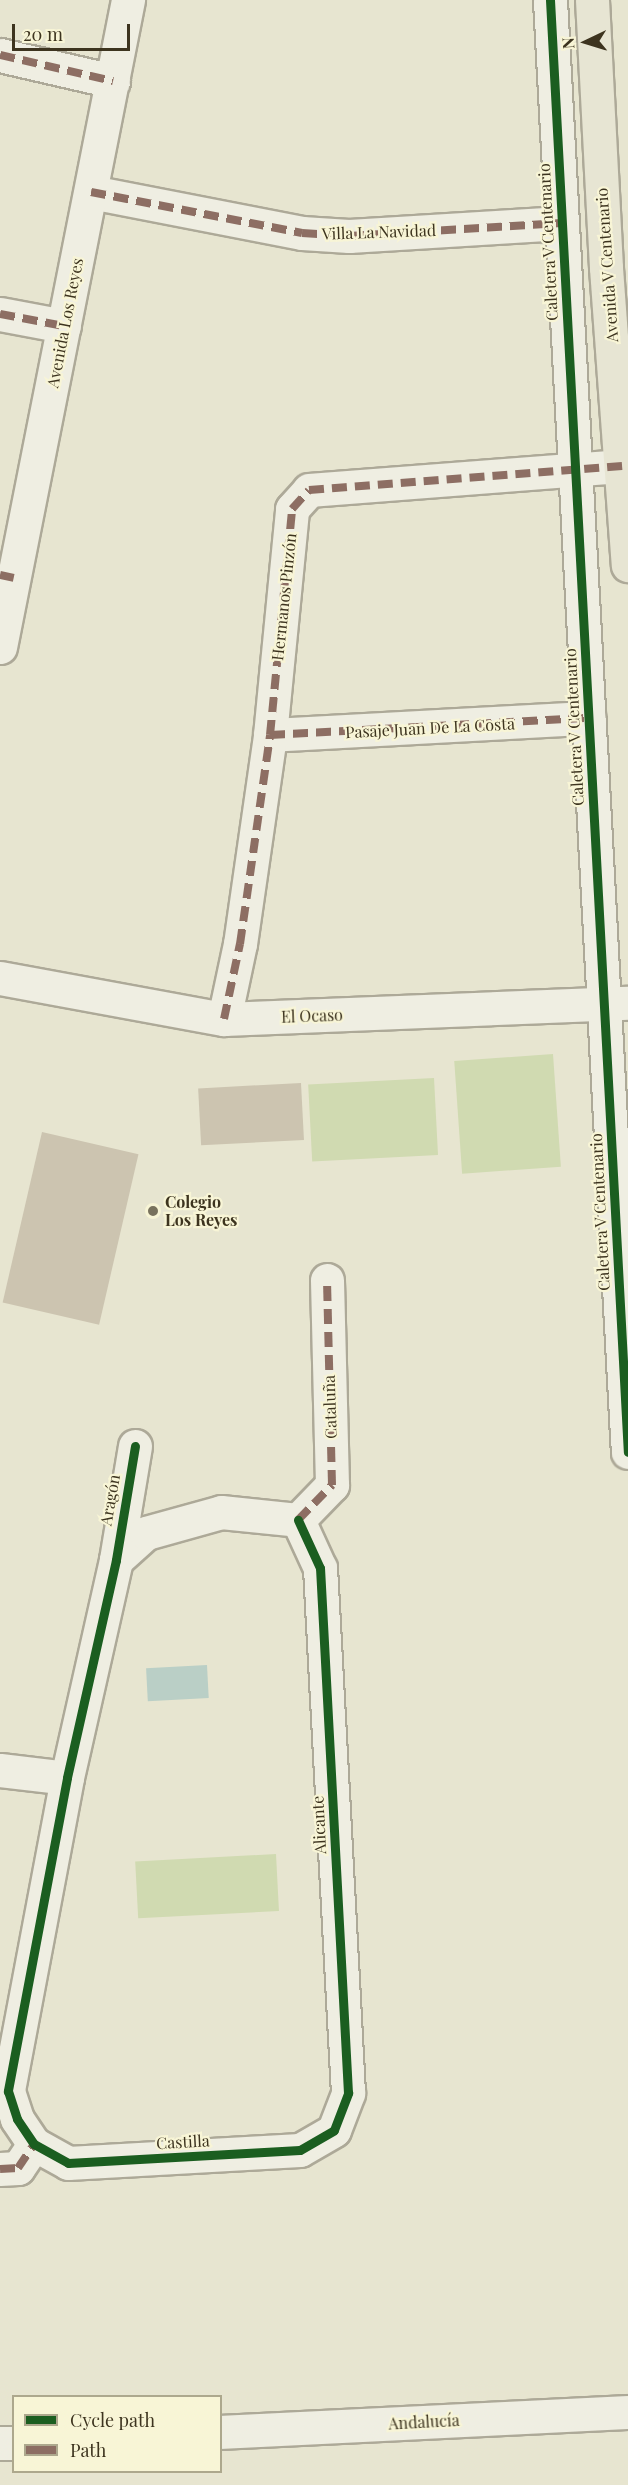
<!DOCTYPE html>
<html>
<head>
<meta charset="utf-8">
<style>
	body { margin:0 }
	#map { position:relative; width:628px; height:2485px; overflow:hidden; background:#e7e5d0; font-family:"Playfair Display",serif }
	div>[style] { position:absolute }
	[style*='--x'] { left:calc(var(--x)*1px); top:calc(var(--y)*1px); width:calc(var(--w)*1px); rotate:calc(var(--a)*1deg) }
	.green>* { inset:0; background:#d0dab1; transform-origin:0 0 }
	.water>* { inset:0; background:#bacfc6; transform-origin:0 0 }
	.building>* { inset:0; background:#ccc4b0; transform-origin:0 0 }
	.roads { filter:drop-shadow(2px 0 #ada998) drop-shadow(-2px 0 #ada998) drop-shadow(0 2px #ada998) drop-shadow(0 -2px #ada998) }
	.minor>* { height:33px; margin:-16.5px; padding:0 16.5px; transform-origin:16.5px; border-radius:16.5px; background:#efeee2 }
	.major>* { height:33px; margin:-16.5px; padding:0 16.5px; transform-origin:16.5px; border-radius:16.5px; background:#e7e5d3 }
	.quiet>* { height:8px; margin-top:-4px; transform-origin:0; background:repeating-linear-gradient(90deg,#8d6e63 0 15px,transparent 0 23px) }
	.cycleway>* { height:9px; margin:-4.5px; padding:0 4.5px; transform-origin:4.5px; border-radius:4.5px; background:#1b5e20 }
	.dots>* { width:16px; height:16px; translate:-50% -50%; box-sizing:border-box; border:3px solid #f8f5d6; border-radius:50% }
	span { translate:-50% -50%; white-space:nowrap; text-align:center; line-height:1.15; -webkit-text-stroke:4.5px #f8f5d6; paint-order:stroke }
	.street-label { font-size:16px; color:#3d341f }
	.poi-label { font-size:16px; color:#3d341f; font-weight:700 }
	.left { translate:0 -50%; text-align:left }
	.legend { position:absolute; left:12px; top:2395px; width:210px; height:78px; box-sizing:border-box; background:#f8f5d6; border:2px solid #ada88d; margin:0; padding:8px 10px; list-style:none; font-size:18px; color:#3d341f }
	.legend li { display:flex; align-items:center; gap:12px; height:30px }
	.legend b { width:30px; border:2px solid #ada88d }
	.north { position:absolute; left:556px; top:12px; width:60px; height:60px; -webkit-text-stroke:4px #f8f5d6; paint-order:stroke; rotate:266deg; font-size:16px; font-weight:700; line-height:24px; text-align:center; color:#3d341f }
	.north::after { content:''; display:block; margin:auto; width:21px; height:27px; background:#3d341f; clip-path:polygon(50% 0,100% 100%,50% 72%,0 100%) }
	.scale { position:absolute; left:12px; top:24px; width:118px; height:27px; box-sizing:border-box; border:3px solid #3d341f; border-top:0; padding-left:8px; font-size:18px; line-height:21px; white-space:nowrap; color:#3d341f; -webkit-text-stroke:4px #f8f5d6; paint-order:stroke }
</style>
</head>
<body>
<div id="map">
	<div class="green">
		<div style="left:553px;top:1054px;width:113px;height:99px;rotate:86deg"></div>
		<div style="left:434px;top:1078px;width:77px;height:126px;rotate:87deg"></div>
		<div style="left:276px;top:1854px;width:57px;height:141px;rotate:87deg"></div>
	</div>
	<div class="water">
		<div style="left:207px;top:1665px;width:33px;height:61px;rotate:87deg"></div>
	</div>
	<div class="building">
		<div style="left:301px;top:1083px;width:57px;height:103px;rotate:87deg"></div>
		<div style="left:42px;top:1132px;width:99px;height:175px;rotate:13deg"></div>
	</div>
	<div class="roads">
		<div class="minor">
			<div style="--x:550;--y:0;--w:1454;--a:86.93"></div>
			<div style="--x:0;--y:55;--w:116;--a:13"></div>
			<div style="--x:91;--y:192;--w:215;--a:11"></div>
			<div style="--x:302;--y:233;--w:47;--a:3.7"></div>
			<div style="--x:349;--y:236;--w:213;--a:-3.5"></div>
			<div style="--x:0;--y:314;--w:65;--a:10.6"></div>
			<div style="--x:0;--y:647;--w:660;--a:-78.81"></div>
			<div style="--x:270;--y:735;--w:319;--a:-3.1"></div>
			<div style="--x:0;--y:978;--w:228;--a:10.4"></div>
			<div style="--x:224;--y:1019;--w:404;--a:-2.3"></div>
			<div style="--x:224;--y:1019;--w:77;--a:-78"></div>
			<div style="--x:240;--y:944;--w:211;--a:-81.8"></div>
			<div style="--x:270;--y:735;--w:227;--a:-84.4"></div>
			<div style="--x:292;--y:509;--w:25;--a:-48"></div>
			<div style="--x:309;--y:490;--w:314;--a:-4.4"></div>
			<div style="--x:135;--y:1446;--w:116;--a:99.5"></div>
			<div style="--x:116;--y:1560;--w:223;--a:102.7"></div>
			<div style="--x:67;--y:1778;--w:319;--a:100.7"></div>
			<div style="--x:8;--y:2091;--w:29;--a:72"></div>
			<div style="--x:17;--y:2119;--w:30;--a:56"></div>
			<div style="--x:34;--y:2144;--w:39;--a:29"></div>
			<div style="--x:68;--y:2163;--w:232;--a:-3.2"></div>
			<div style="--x:300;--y:2150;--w:39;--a:-30"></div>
			<div style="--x:334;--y:2130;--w:40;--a:-69"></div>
			<div style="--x:348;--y:2093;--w:526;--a:-93.05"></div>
			<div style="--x:320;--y:1568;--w:53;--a:-114.6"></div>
			<div style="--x:298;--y:1520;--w:49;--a:-45.8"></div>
			<div style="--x:332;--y:1485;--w:205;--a:-91.4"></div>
			<div style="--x:116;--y:1560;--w:40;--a:-42"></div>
			<div style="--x:146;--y:1533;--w:78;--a:-15.6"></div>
			<div style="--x:221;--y:1512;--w:77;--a:5.9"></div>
			<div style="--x:0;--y:1770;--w:67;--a:6.8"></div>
			<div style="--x:0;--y:2169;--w:18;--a:-3"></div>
			<div style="--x:18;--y:2168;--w:29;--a:-56"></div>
			<div style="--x:220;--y:2432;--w:408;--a:-2.8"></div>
			<div style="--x:0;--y:2443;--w:14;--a:0"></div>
		</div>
		<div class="major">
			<div style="--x:592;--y:0;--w:268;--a:87"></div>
			<div style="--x:606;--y:268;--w:298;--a:85.8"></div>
		</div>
	</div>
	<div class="quiet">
		<div style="--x:0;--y:55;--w:116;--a:13"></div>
		<div style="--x:91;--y:192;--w:215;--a:11"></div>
		<div style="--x:302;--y:233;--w:47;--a:3.7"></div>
		<div style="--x:349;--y:236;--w:213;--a:-3.5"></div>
		<div style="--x:0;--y:314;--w:65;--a:10.6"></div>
		<div style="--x:0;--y:575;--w:14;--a:12"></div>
		<div style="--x:270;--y:735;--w:319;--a:-3.1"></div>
		<div style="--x:224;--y:1019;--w:77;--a:-78"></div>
		<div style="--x:240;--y:944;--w:211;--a:-81.8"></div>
		<div style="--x:270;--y:735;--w:227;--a:-84.4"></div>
		<div style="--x:292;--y:509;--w:25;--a:-48"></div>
		<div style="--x:309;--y:490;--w:314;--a:-4.4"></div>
		<div style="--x:298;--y:1520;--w:49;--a:-45.8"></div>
		<div style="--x:332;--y:1485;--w:205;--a:-91.4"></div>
		<div style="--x:0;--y:2169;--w:18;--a:-3"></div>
		<div style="--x:18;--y:2168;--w:29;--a:-56"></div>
	</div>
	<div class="cycleway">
		<div style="--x:550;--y:0;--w:1454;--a:86.93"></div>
		<div style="--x:135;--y:1446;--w:116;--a:99.5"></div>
		<div style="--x:116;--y:1560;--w:223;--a:102.7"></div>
		<div style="--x:67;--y:1778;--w:319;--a:100.7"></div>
		<div style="--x:8;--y:2091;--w:29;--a:72"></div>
		<div style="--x:17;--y:2119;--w:30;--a:56"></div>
		<div style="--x:34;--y:2144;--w:39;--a:29"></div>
		<div style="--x:68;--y:2163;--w:232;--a:-3.2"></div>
		<div style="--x:300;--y:2150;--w:39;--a:-30"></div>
		<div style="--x:334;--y:2130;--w:40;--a:-69"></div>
		<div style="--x:348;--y:2093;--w:526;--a:-93.05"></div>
		<div style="--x:320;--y:1568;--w:53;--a:-114.6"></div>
	</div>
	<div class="dots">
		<div style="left:153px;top:1211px;background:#78725d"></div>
	</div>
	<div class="street-label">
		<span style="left:379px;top:232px;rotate:-2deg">Villa La Navidad</span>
		<span style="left:548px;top:242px;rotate:-93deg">Caletera V Centenario</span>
		<span style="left:607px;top:265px;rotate:-94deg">Avenida V Centenario</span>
		<span style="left:65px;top:323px;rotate:-79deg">Avenida Los Reyes</span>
		<span style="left:284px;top:597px;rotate:-84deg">Hermanos Pinzón</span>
		<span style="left:574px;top:727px;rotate:-93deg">Caletera V Centenario</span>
		<span style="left:430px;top:728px;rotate:-3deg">Pasaje Juan De La Costa</span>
		<span style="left:312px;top:1016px;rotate:-2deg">El Ocaso</span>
		<span style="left:600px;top:1212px;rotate:-93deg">Caletera V Centenario</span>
		<span style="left:330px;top:1407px;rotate:-92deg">Cataluña</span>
		<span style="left:110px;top:1500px;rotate:-80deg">Aragón</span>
		<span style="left:319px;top:1825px;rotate:-93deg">Alicante</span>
		<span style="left:183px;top:2142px;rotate:-3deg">Castilla</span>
		<span style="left:424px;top:2422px;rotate:-3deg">Andalucía</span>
	</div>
	<div class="poi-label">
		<span class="left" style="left:165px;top:1211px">Colegio<br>Los Reyes</span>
	</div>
	<ul class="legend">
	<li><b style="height:8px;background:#1b5e20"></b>Cycle path</li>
	<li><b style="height:8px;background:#8d6e63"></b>Path</li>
	</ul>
	<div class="north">N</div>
	<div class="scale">20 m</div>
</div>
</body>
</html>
